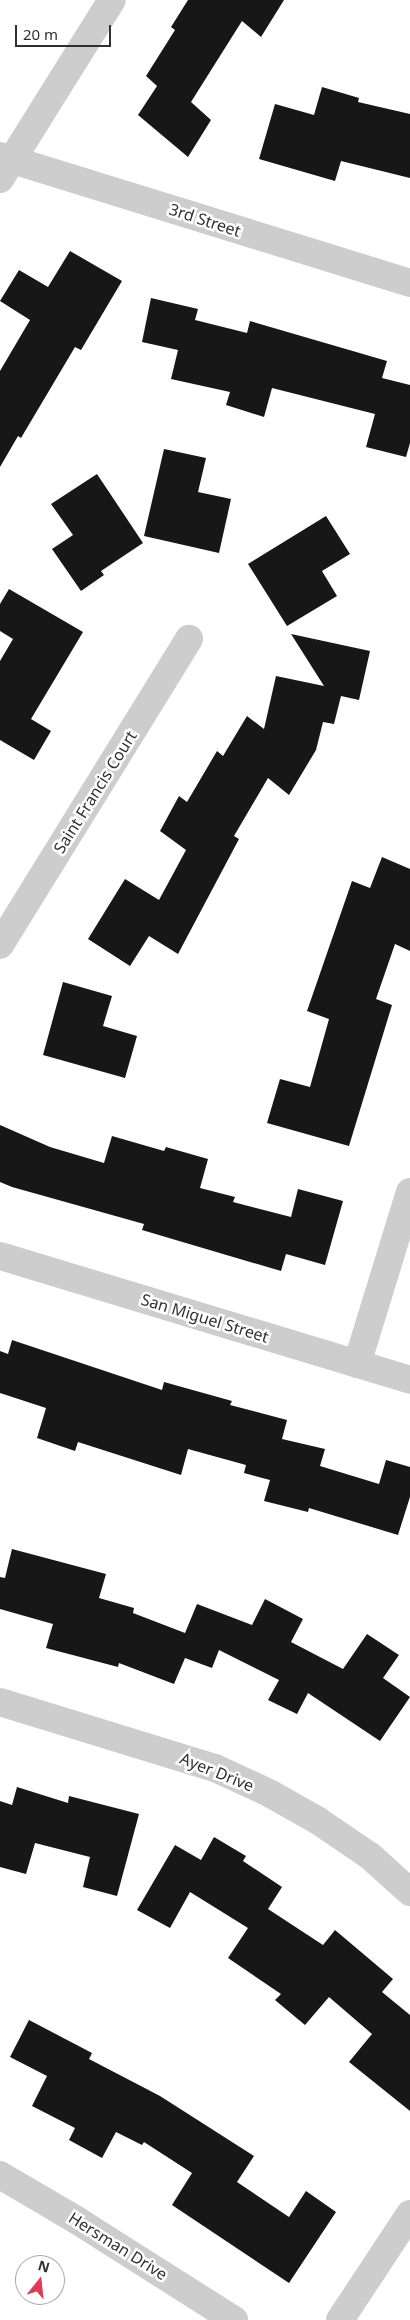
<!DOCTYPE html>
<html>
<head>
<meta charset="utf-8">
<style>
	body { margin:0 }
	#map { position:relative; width:410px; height:2320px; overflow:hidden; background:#fff; font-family:"Noto Sans",sans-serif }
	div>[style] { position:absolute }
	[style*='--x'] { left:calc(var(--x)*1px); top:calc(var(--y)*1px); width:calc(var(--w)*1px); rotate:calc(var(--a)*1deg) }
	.building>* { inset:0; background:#171717 }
	.minor>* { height:28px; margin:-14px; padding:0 14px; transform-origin:14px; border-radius:14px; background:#cdcdcd }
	span { translate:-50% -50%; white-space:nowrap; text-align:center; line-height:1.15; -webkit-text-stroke:5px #fff; paint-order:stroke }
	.street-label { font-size:16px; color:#303030 }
	.north { position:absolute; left:15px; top:2255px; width:50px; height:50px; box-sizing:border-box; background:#fff; border:1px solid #acacac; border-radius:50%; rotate:16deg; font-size:14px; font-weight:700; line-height:20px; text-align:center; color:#303030 }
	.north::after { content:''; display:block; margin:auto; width:18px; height:22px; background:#de3b59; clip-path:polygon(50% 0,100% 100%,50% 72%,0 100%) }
	.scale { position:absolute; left:15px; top:25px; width:96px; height:22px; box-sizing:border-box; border:2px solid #303030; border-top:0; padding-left:6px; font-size:15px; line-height:18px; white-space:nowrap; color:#303030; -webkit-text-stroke:4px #fff; paint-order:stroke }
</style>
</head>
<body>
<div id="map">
	<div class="building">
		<div style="clip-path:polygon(188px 0,284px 0,261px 37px,242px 21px,191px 102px,211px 120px,188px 157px,138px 115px,157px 86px,146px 76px,175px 30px,171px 27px)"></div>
		<div style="clip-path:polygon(322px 87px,359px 98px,358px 102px,410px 114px,410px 178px,341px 161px,335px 181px,259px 159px,275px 104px,314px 115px)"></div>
		<div style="clip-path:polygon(70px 251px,122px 281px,81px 350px,75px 347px,21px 438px,18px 436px,0 467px,0 371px,30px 320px,0 301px,19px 270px,48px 287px)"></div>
		<div style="clip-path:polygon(151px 298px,198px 309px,195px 320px,247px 333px,250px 321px,387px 361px,382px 378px,410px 385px,410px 443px,406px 457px,366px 447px,375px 414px,272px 388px,264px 417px,226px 405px,230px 392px,171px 379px,178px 350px,142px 342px)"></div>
		<div style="clip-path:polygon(164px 449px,206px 458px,198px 492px,231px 499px,219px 553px,144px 536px)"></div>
		<div style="clip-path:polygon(97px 474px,143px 543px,101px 571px,104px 575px,81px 591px,52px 549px,73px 535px,51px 504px)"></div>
		<div style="clip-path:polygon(326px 516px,350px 554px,322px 571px,337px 596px,287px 626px,248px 564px)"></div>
		<div style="clip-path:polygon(9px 589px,83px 632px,31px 719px,51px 731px,34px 760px,0 740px,0 661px,13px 639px,0 631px,0 604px)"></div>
		<div style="clip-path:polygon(291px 634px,370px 651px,359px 700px,341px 696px,334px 724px,323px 722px,316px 750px,289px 795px,268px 778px,234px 836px,239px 839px,178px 954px,149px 936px,130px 966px,88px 939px,125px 879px,159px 900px,186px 850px,160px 831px,179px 796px,187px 802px,217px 751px,223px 756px,247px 716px,264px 729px,276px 676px,324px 686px)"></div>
		<div style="clip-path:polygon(382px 857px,410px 869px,410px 951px,395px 944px,376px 999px,392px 1005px,349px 1146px,267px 1123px,280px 1079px,310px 1087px,329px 1019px,307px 1011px,352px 881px,370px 888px)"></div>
		<div style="clip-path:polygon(63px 982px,112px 996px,103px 1026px,137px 1036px,125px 1078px,43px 1055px)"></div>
		<div style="clip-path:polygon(0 1125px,50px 1147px,104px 1163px,112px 1136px,164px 1151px,166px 1147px,208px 1159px,200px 1188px,235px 1197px,233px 1202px,291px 1217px,298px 1189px,343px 1201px,325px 1265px,286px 1254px,281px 1271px,142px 1230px,144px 1224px,12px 1187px,0 1182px)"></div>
		<div style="clip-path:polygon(12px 1340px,162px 1390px,164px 1382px,232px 1401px,230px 1405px,287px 1420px,282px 1439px,325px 1449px,320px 1466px,379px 1484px,386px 1460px,410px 1467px,410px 1497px,398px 1535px,309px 1508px,308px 1512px,264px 1501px,270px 1480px,244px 1473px,246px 1465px,188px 1449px,181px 1475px,78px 1442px,75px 1451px,37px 1438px,46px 1408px,0 1393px,0 1351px,8px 1354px)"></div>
		<div style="clip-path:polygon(12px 1549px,106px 1574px,99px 1598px,134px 1608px,133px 1613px,185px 1633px,197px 1604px,252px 1625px,265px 1599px,303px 1619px,291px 1642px,343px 1669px,367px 1634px,399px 1655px,383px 1678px,410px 1697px,380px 1741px,308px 1693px,297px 1714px,268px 1700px,279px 1680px,219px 1650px,212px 1668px,185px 1658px,174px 1684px,119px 1663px,118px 1667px,46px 1648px,53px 1624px,0 1609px,0 1577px,5px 1578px)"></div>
		<div style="clip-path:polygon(17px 1787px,68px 1803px,69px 1796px,139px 1814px,117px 1896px,83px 1887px,90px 1857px,35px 1843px,26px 1874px,0 1867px,0 1801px,12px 1805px)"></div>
		<div style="clip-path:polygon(214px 1837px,246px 1856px,243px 1861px,282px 1887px,268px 1909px,323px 1945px,335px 1930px,393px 1979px,382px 1992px,410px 2015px,410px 2111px,349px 2062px,372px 2034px,329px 1997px,305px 2025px,275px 2000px,281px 1994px,228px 1958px,248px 1928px,190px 1892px,170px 1928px,137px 1910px,175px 1845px,201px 1860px)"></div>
		<div style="clip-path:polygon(29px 2020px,92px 2053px,89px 2059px,160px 2096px,254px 2156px,237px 2182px,289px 2217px,306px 2191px,336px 2212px,289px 2283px,172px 2205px,192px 2173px,144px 2142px,142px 2145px,116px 2132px,102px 2158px,69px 2140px,75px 2128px,32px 2106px,47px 2076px,10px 2057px)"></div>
	</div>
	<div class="minor">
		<div style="--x:0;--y:156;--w:429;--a:17.2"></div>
		<div style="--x:0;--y:179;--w:211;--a:-58"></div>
		<div style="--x:0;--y:945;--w:360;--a:-58.3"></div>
		<div style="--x:0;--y:1256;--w:428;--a:16.8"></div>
		<div style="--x:357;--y:1364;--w:180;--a:-72.9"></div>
		<div style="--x:0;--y:1702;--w:225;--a:17.1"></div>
		<div style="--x:215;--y:1768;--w:60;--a:24.8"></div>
		<div style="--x:269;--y:1793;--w:55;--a:29.4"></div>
		<div style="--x:317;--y:1820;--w:64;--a:34.2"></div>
		<div style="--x:370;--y:1856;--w:54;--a:42"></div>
		<div style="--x:0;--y:2175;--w:91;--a:30.5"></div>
		<div style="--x:78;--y:2221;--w:185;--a:32.4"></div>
		<div style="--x:340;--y:2320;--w:127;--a:-56.6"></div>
	</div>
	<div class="street-label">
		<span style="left:205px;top:220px;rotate:18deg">3rd Street</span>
		<span style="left:95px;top:792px;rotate:-58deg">Saint Francis Court</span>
		<span style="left:205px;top:1318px;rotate:17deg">San Miguel Street</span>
		<span style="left:217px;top:1772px;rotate:22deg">Ayer Drive</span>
		<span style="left:118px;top:2246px;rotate:32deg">Hersman Drive</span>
	</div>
	<div class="north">N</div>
	<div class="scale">20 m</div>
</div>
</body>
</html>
